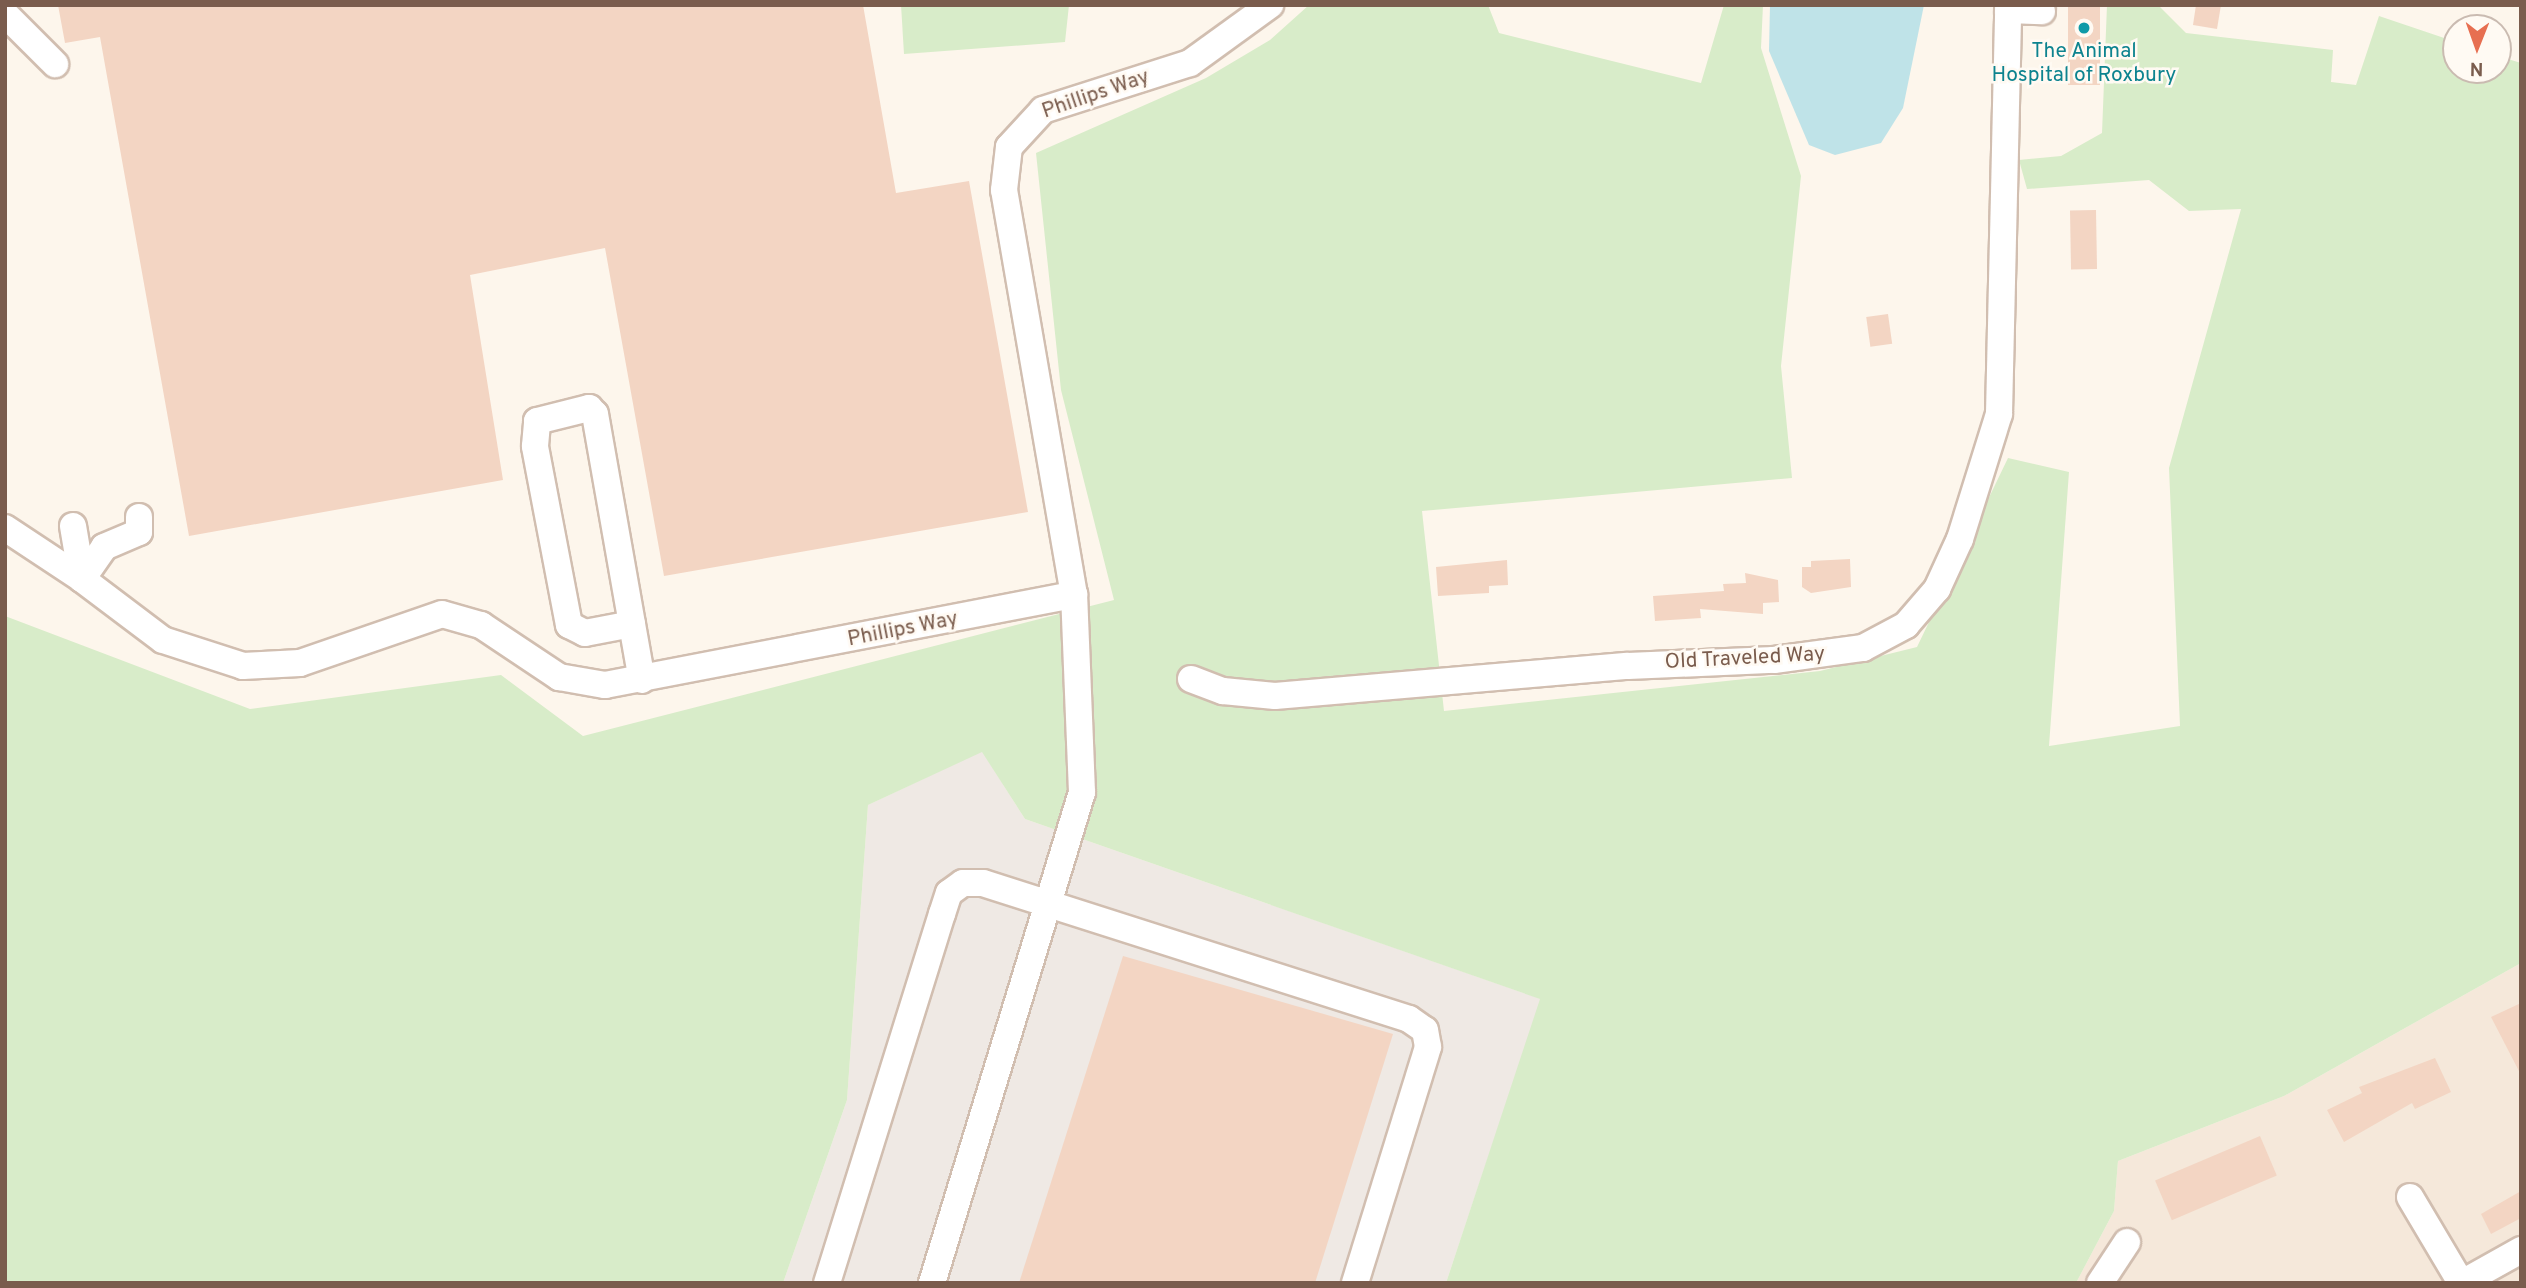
<!DOCTYPE html>
<html>
<head>
<meta charset="utf-8">
<style>
	body { margin:0 }
	#map { position:relative; width:2526px; height:1288px; overflow:hidden; background:#fdf6ec; font-family:Overpass,sans-serif }
	div>[style] { position:absolute }
	[style*='--x'] { left:calc(var(--x)*1px); top:calc(var(--y)*1px); width:calc(var(--w)*1px); rotate:calc(var(--a)*1deg) }
	.residential>* { inset:0; background:#f5e8da }
	.industrial>* { inset:0; background:#efe9e4 }
	.green>* { inset:0; background:#d8ecc9 }
	.water>* { inset:0; background:#bfe3e8 }
	.building>* { inset:0; background:#f3d5c3; transform-origin:0 0 }
	.roads { filter:drop-shadow(2px 0 #d1beb0) drop-shadow(-2px 0 #d1beb0) drop-shadow(0 2px #d1beb0) drop-shadow(0 -2px #d1beb0) }
	.minor>* { height:26px; margin:-13px; padding:0 13px; transform-origin:13px; border-radius:13px; background:#fff }
	.dots>* { width:19px; height:19px; translate:-50% -50%; box-sizing:border-box; border:4px solid #fffaf3; border-radius:50% }
	span { translate:-50% -50%; white-space:nowrap; text-align:center; line-height:1.15; -webkit-text-stroke:5px #fffaf3; paint-order:stroke }
	.culture-label { font-size:21px; color:#0d838f }
	.street-label { font-size:21px; color:#7a5c4d }
	.frame { position:absolute; inset:0; border:7px solid #7a5c4d; pointer-events:none }
	.north { position:absolute; left:2442px; top:14px; width:70px; height:70px; box-sizing:border-box; background:#fffaf3; border:2px solid #cabbb1; border-radius:50%; rotate:181deg; font-size:19px; font-weight:700; line-height:28px; text-align:center; color:#7a5c4d }
	.north::after { content:''; display:block; margin:auto; width:24px; height:32px; background:#e76f51; clip-path:polygon(50% 0,100% 100%,50% 72%,0 100%) }
</style>
</head>
<body>
<div id="map">
	<div class="residential">
		<div style="clip-path:polygon(2521px 963px,2521px 1283px,2076px 1283px,2114px 1211px,2118px 1161px,2284px 1096px)"></div>
	</div>
	<div class="industrial">
		<div style="clip-path:polygon(982px 751px,1025px 819px,1541px 999px,1446px 1283px,783px 1283px,847px 1100px,868px 805px)"></div>
	</div>
	<div class="green">
		<div style="clip-path:polygon(901px 5px,1069px 5px,1065px 42px,904px 54px)"></div>
		<div style="clip-path:polygon(1309px 5px,1488px 5px,1499px 33px,1701px 83px,1724px 5px,1763px 5px,1761px 48px,1801px 176px,1781px 366px,1792px 478px,1422px 511px,1444px 711px,1820px 671px,1917px 647px,2008px 458px,2069px 472px,2049px 746px,2180px 726px,2169px 468px,2241px 209px,2189px 211px,2149px 180px,2027px 189px,2019px 160px,2061px 156px,2102px 133px,2107px 5px,2158px 5px,2186px 33px,2333px 50px,2331px 82px,2356px 85px,2379px 16px,2456px 42px,2456px 70px,2498px 70px,2498px 56px,2521px 63px,2521px 963px,2284px 1096px,2118px 1161px,2114px 1211px,2076px 1283px,1446px 1283px,1540px 999px,1025px 819px,982px 752px,868px 805px,847px 1100px,783px 1283px,5px 1283px,5px 616px,250px 709px,501px 675px,583px 736px,1114px 600px,1061px 390px,1036px 153px,1206px 78px,1270px 40px)"></div>
	</div>
	<div class="water">
		<div style="clip-path:polygon(1770px 5px,1924px 5px,1903px 108px,1881px 143px,1835px 155px,1809px 145px,1769px 51px)"></div>
	</div>
	<div class="building">
		<div style="clip-path:polygon(58px 5px,863px 5px,896px 193px,969px 181px,1028px 512px,664px 576px,605px 248px,470px 275px,503px 480px,189px 536px,100px 37px,65px 43px)"></div>
		<div style="left:2068px;top:5px;width:32px;height:80px"></div>
		<div style="clip-path:polygon(2196px 5px,2221px 5px,2217px 29px,2193px 25px)"></div>
		<div style="left:2096px;top:210px;width:59px;height:26px;rotate:89deg"></div>
		<div style="left:1888px;top:314px;width:30px;height:22px;rotate:82deg"></div>
		<div style="clip-path:polygon(1850px 559px,1851px 587px,1811px 593px,1802px 587px,1802px 567px,1811px 567px,1811px 561px)"></div>
		<div style="clip-path:polygon(1507px 560px,1508px 585px,1489px 586px,1489px 593px,1438px 596px,1436px 567px)"></div>
		<div style="clip-path:polygon(1745px 573px,1778px 580px,1779px 602px,1763px 603px,1763px 614px,1700px 609px,1701px 618px,1655px 621px,1653px 596px,1724px 591px,1723px 584px,1746px 583px)"></div>
		<div style="clip-path:polygon(1123px 956px,1393px 1034px,1315px 1283px,1019px 1283px)"></div>
		<div style="clip-path:polygon(2521px 1003px,2521px 1075px,2491px 1017px)"></div>
		<div style="clip-path:polygon(2435px 1058px,2451px 1092px,2415px 1109px,2412px 1103px,2344px 1142px,2327px 1110px,2362px 1093px,2359px 1087px)"></div>
		<div style="left:2260px;top:1136px;width:43px;height:114px;rotate:67deg"></div>
		<div style="clip-path:polygon(2521px 1191px,2521px 1218px,2491px 1234px,2481px 1214px)"></div>
	</div>
	<div class="roads">
		<div class="minor">
			<div style="--x:2008;--y:10;--w:34;--a:2"></div>
			<div style="--x:5;--y:14;--w:71;--a:45"></div>
			<div style="--x:73;--y:526;--w:54;--a:80.4"></div>
			<div style="--x:82;--y:579;--w:101;--a:37"></div>
			<div style="--x:163;--y:640;--w:84;--a:18"></div>
			<div style="--x:243;--y:666;--w:57;--a:-3"></div>
			<div style="--x:300;--y:663;--w:150;--a:-19"></div>
			<div style="--x:442;--y:614;--w:41;--a:15.8"></div>
			<div style="--x:481;--y:625;--w:94;--a:33.7"></div>
			<div style="--x:559;--y:677;--w:47;--a:9.9"></div>
			<div style="--x:605;--y:685;--w:478;--a:-10.9"></div>
			<div style="--x:1074;--y:595;--w:411;--a:-99.8"></div>
			<div style="--x:1004;--y:190;--w:43;--a:-83.4"></div>
			<div style="--x:1009;--y:147;--w:50;--a:-47.4"></div>
			<div style="--x:1043;--y:110;--w:154;--a:-17.7"></div>
			<div style="--x:1190;--y:63;--w:99;--a:-35.9"></div>
			<div style="--x:5;--y:528;--w:92;--a:33.5"></div>
			<div style="--x:82;--y:579;--w:39;--a:-55"></div>
			<div style="--x:104;--y:547;--w:38;--a:-23"></div>
			<div style="--x:139;--y:532;--w:15;--a:-90"></div>
			<div style="--x:632;--y:624;--w:48;--a:169.2"></div>
			<div style="--x:585;--y:633;--w:18;--a:-153"></div>
			<div style="--x:569;--y:625;--w:182;--a:-100.8"></div>
			<div style="--x:535;--y:446;--w:25;--a:-85"></div>
			<div style="--x:537;--y:421;--w:54;--a:-14"></div>
			<div style="--x:589;--y:408;--w:8;--a:45"></div>
			<div style="--x:595;--y:414;--w:270;--a:80"></div>
			<div style="--x:1191;--y:679;--w:34;--a:21"></div>
			<div style="--x:1223;--y:691;--w:52;--a:5.5"></div>
			<div style="--x:1275;--y:696;--w:354;--a:-4.9"></div>
			<div style="--x:1628;--y:666;--w:146;--a:-2.4"></div>
			<div style="--x:1774;--y:660;--w:90;--a:-7.7"></div>
			<div style="--x:1863;--y:648;--w:49;--a:-28.1"></div>
			<div style="--x:1906;--y:625;--w:48;--a:-49.3"></div>
			<div style="--x:1937;--y:589;--w:55;--a:-65.3"></div>
			<div style="--x:1960;--y:539;--w:131;--a:-72.7"></div>
			<div style="--x:1999;--y:414;--w:409;--a:-88.7"></div>
			<div style="--x:2410;--y:1197;--w:100;--a:59.3"></div>
			<div style="--x:827;--y:1283;--w:387;--a:-72.7"></div>
			<div style="--x:942;--y:914;--w:22;--a:-72"></div>
			<div style="--x:949;--y:893;--w:17;--a:-36"></div>
			<div style="--x:963;--y:883;--w:20;--a:0"></div>
			<div style="--x:983;--y:883;--w:447;--a:17.7"></div>
			<div style="--x:1409;--y:1019;--w:19;--a:35"></div>
			<div style="--x:1425;--y:1030;--w:17;--a:80"></div>
			<div style="--x:1428;--y:1047;--w:247;--a:107.2"></div>
			<div style="--x:932;--y:1283;--w:513;--a:-73.01"></div>
			<div style="--x:1082;--y:792;--w:197;--a:-92.3"></div>
			<div style="--x:2100;--y:1283;--w:49;--a:-56.6"></div>
			<div style="--x:2462;--y:1283;--w:68;--a:-29.2"></div>
		</div>
	</div>
	<div class="dots">
		<div style="left:2084px;top:28px;background:#0f9aa8"></div>
	</div>
	<div class="culture-label">
		<span style="left:2084px;top:64px">The Animal<br>Hospital of Roxbury</span>
	</div>
	<div class="street-label">
		<span style="left:1096px;top:95px;rotate:-19deg">Phillips Way</span>
		<span style="left:903px;top:630px;rotate:-11deg">Phillips Way</span>
		<span style="left:1745px;top:659px;rotate:-3deg">Old Traveled Way</span>
	</div>
	<div class="frame"></div>
	<div class="north">N</div>
</div>
</body>
</html>
